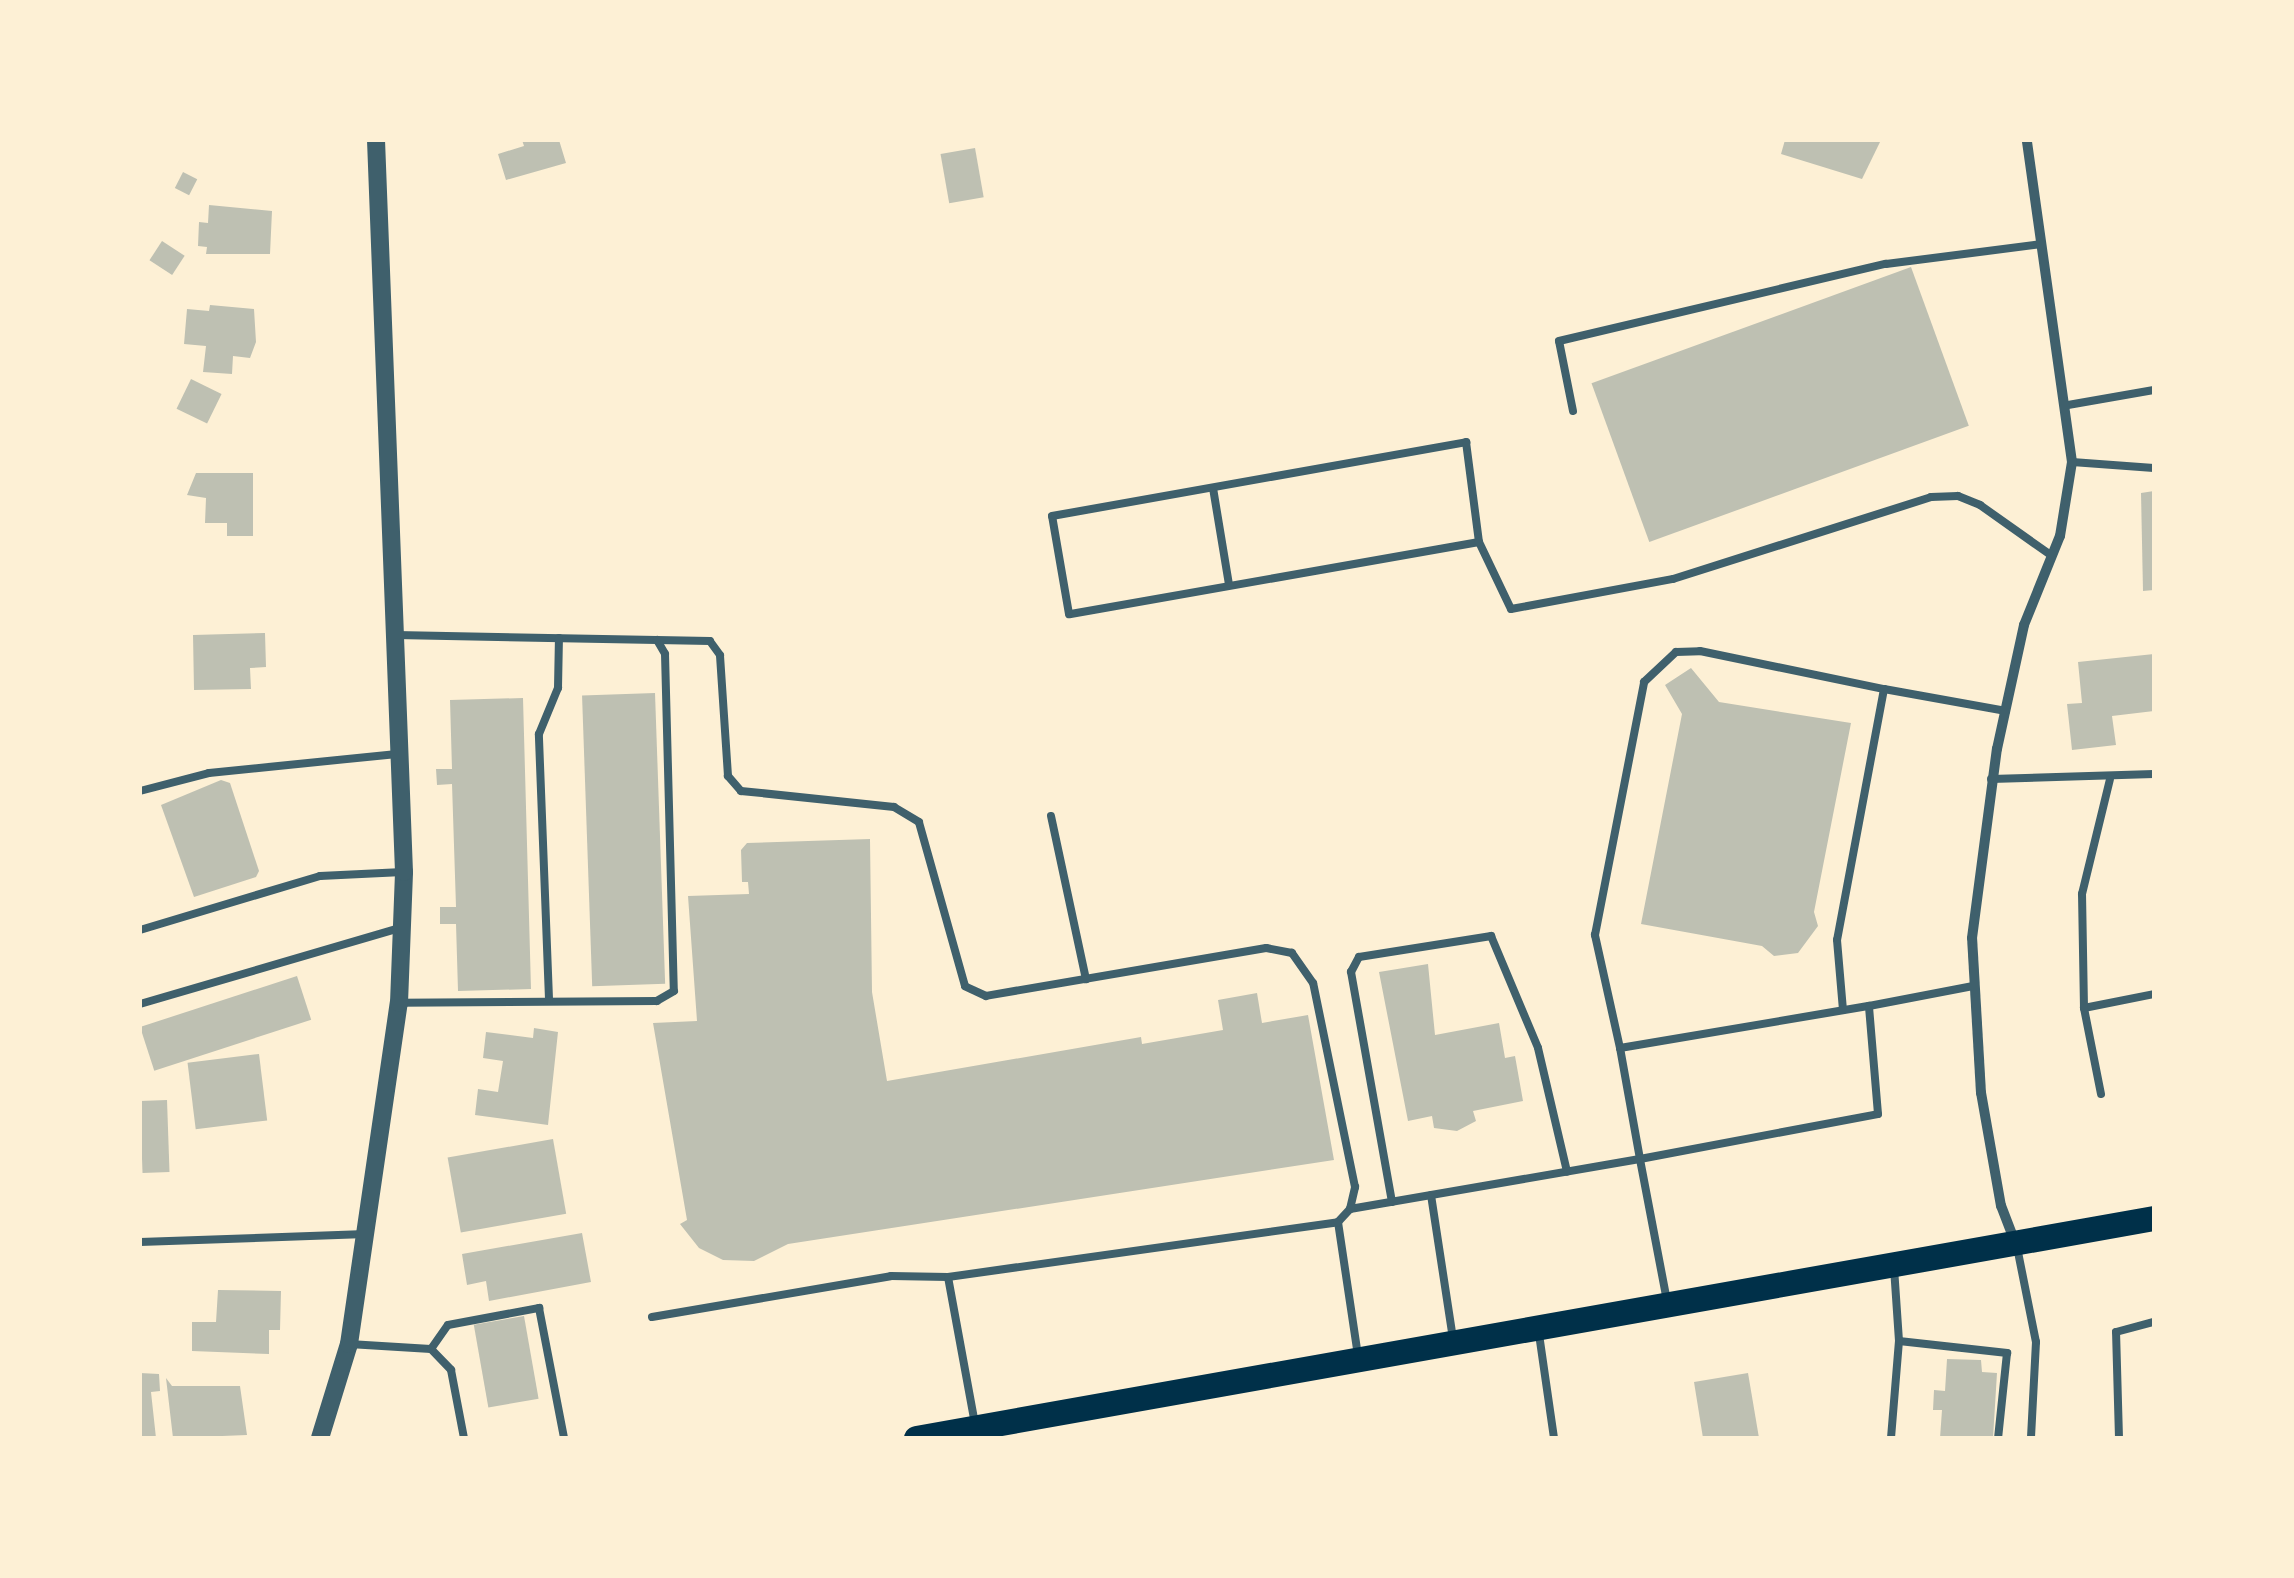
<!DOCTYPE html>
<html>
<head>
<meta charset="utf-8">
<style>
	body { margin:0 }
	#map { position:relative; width:2294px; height:1578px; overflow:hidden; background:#fdf0d5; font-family:"PT Sans Narrow",sans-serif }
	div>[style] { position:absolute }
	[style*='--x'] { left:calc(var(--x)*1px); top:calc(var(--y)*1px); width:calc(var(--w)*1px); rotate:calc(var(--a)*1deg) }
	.building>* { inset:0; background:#bec0b2; transform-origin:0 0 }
	.service>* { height:8px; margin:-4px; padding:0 4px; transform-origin:4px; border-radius:4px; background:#3f606c }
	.minor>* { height:10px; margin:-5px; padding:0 5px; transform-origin:5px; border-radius:5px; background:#3f606c }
	.tertiary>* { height:18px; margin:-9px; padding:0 9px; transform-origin:9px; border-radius:9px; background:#3f606c }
	.primary>* { height:25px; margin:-12.5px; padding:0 12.5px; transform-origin:12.5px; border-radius:12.5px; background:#003049 }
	span { translate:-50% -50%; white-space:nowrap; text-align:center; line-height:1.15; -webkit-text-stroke:10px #fdf0d5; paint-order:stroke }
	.frame { position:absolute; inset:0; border:142px solid #fdf0d5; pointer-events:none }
</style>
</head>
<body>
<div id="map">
	<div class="building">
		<div style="clip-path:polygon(522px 140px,559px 140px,566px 163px,506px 180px,498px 154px,524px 146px)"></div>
		<div style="clip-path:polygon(1785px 140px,1881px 140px,1862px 179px,1781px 154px)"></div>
		<div style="left:975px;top:148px;width:50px;height:35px;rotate:80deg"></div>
		<div style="left:183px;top:172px;width:16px;height:18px;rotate:27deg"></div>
		<div style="clip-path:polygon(209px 205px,272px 211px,270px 254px,206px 254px,207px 247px,198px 246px,199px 222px,208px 223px)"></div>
		<div style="left:162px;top:241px;width:27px;height:23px;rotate:33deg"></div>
		<div style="left:1911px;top:267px;width:169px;height:340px;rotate:70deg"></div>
		<div style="clip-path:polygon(210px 305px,254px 309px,256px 342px,250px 358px,233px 356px,232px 374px,203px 372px,206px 346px,184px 344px,187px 309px,209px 311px)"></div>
		<div style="left:191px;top:379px;width:34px;height:33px;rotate:26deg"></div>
		<div style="clip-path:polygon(196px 473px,253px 473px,253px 536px,227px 536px,227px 523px,205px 523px,206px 498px,187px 495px)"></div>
		<div style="clip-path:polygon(2154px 491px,2154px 590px,2143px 591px,2141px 493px)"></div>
		<div style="clip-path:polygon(265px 633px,266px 667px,250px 668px,251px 689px,194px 690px,193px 635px)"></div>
		<div style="clip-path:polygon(2154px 654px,2154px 711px,2112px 716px,2116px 745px,2072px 750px,2067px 704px,2082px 703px,2078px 662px)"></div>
		<div style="clip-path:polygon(1691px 668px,1719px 702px,1851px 723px,1814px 912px,1818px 926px,1798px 953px,1774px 956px,1762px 946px,1641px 924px,1682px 714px,1665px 685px)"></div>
		<div style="left:655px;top:693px;width:291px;height:73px;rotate:88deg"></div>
		<div style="clip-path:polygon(523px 698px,531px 989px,458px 991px,456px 924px,440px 924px,440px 907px,456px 907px,452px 784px,437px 785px,436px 769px,452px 769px,450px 700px)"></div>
		<div style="clip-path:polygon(221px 780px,230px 783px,259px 871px,256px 877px,194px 897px,161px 805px)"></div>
		<div style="clip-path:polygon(870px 839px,872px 992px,887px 1081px,1141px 1037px,1142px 1044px,1223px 1030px,1218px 1000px,1257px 993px,1262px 1023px,1308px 1015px,1334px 1160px,788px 1244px,754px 1261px,723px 1260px,699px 1248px,680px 1224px,687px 1220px,653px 1023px,697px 1021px,688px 896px,749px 894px,748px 882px,742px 882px,741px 850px,747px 843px)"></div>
		<div style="clip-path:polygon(1428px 964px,1435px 1035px,1499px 1023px,1505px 1058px,1515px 1056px,1523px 1101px,1473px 1111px,1476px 1121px,1457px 1131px,1434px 1128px,1432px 1116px,1408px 1121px,1379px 972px)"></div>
		<div style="left:297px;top:976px;width:46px;height:165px;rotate:72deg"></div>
		<div style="clip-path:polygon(534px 1028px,558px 1032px,548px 1125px,475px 1115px,478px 1089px,498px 1092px,503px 1061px,483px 1058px,486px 1032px,533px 1038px)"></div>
		<div style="left:259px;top:1054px;width:67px;height:72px;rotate:83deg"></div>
		<div style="left:167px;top:1100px;width:72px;height:27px;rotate:88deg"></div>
		<div style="left:553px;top:1139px;width:76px;height:107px;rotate:80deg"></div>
		<div style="clip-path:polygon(582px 1233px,591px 1282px,489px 1301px,486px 1281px,467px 1285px,462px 1254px)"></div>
		<div style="clip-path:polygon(218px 1290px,281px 1291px,280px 1330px,269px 1330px,269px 1354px,192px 1351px,192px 1322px,216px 1322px)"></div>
		<div style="left:524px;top:1316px;width:84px;height:51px;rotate:80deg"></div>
		<div style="clip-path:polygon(1947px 1359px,1981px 1360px,1982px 1372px,1997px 1373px,1993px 1438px,1940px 1438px,1942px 1410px,1933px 1410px,1934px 1390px,1945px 1391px)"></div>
		<div style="clip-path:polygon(140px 1373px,159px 1374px,160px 1391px,151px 1392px,156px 1438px,140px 1438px)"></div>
		<div style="clip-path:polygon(1748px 1373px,1759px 1438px,1703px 1438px,1694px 1382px)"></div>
		<div style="clip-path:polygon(166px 1378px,172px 1386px,240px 1386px,247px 1435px,173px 1438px)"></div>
	</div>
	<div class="service">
		<div style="--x:2068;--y:405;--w:87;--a:-9.9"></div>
		<div style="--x:1573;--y:411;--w:71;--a:-101.3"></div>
		<div style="--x:1559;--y:341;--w:336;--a:-13.3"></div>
		<div style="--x:1886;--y:264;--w:157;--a:-7.3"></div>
		<div style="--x:2072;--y:462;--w:82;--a:4.2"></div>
		<div style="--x:1213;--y:488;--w:98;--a:80.6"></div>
		<div style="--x:1479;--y:542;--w:416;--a:170"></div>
		<div style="--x:1069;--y:614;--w:99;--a:-99.8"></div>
		<div style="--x:1052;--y:516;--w:421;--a:-10.1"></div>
		<div style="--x:1466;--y:442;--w:101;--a:82.6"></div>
		<div style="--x:1479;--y:542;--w:74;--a:64.5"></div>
		<div style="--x:1511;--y:609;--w:165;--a:-10.5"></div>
		<div style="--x:1673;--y:579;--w:271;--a:-17.6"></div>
		<div style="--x:1931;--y:497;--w:27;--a:-2"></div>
		<div style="--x:1958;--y:496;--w:24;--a:22"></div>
		<div style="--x:1980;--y:505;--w:88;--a:35.3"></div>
		<div style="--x:396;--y:635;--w:261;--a:1.1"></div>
		<div style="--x:657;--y:640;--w:16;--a:60"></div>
		<div style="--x:665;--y:654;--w:337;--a:88.5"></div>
		<div style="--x:674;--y:991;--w:20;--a:150"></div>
		<div style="--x:657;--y:1001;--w:257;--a:179.6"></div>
		<div style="--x:1884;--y:689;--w:124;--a:10.2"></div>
		<div style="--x:1991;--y:779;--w:163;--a:-1.8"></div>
		<div style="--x:140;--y:791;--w:71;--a:-14.6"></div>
		<div style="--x:209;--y:773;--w:189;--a:-5.8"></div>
		<div style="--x:1051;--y:816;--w:167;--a:77.9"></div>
		<div style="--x:140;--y:930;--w:188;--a:-16.7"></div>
		<div style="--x:320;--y:876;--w:83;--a:-2.8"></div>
		<div style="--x:549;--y:999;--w:265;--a:-92.2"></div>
		<div style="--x:539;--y:734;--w:50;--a:-67.6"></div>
		<div style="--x:558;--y:688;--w:50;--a:-88.9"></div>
		<div style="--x:140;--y:1004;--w:271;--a:-16.3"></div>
		<div style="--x:2084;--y:1008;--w:71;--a:-11.3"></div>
		<div style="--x:1620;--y:1048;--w:116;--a:-102.5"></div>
		<div style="--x:1595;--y:935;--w:258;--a:-79"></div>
		<div style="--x:1644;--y:682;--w:44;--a:-43.2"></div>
		<div style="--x:1676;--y:652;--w:24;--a:-2"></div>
		<div style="--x:1700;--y:651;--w:188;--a:11.7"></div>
		<div style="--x:1884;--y:689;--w:255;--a:100.6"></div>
		<div style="--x:1837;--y:940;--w:70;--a:85.1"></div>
		<div style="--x:2101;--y:1094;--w:88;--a:-101.2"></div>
		<div style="--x:2084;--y:1008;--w:114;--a:-91"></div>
		<div style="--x:2082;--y:894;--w:118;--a:-76.3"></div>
		<div style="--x:1431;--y:1195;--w:146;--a:81.3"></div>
		<div style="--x:1392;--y:1202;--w:234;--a:-100.1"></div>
		<div style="--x:1351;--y:972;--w:17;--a:-62"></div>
		<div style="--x:1359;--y:957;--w:134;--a:-9"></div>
		<div style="--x:1491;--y:936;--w:121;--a:67.2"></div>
		<div style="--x:1538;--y:1048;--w:127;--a:76.8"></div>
		<div style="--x:1350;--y:1209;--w:294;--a:-9.8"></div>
		<div style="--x:1640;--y:1159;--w:113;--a:-100.2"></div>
		<div style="--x:1620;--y:1048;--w:253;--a:-9.6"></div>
		<div style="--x:1338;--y:1222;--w:135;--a:81.5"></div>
		<div style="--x:140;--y:1242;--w:226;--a:-2"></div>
		<div style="--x:2017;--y:1247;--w:97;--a:78.7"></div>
		<div style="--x:2036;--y:1342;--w:96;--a:93"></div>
		<div style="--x:948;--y:1277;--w:149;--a:79.6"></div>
		<div style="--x:1667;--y:1301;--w:145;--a:-100.8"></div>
		<div style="--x:1640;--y:1159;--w:242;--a:-10.7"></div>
		<div style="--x:1878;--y:1114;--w:108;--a:-94.8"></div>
		<div style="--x:1869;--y:1006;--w:106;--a:-10.9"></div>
		<div style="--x:652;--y:1317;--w:242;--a:-9.7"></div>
		<div style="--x:891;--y:1276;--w:57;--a:1"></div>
		<div style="--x:948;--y:1277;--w:394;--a:-8"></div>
		<div style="--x:1338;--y:1222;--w:18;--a:-47"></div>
		<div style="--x:1350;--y:1209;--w:23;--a:-77"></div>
		<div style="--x:1355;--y:1187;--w:208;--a:-101.6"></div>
		<div style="--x:1313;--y:983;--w:37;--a:-125"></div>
		<div style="--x:1292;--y:953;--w:26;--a:-169"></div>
		<div style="--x:1266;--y:948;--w:284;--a:170.3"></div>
		<div style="--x:986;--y:996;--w:23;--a:-155"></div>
		<div style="--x:965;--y:986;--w:170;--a:-105.7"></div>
		<div style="--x:919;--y:822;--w:29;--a:-149"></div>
		<div style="--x:894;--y:807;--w:154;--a:-174"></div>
		<div style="--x:741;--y:791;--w:20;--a:-131"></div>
		<div style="--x:728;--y:776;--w:121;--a:-93.8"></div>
		<div style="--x:720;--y:655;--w:17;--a:-126"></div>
		<div style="--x:710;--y:641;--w:53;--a:-178.9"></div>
		<div style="--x:1539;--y:1334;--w:105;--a:81.8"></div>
		<div style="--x:1899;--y:1341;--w:109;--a:6.3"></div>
		<div style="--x:2007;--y:1353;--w:85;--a:96"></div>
		<div style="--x:349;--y:1344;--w:82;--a:3.5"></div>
		<div style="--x:431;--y:1349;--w:29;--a:-55"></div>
		<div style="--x:448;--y:1325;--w:93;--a:-10.6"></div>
		<div style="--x:539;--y:1308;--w:132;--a:79.1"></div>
		<div style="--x:431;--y:1349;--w:29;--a:46"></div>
		<div style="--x:451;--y:1370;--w:69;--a:79.2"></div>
		<div style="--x:1891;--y:1438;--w:97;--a:-85.3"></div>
		<div style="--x:1899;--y:1341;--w:73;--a:-93.9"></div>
		<div style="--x:2119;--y:1438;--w:106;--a:-91.6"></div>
		<div style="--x:2116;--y:1332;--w:39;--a:-15"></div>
	</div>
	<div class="minor">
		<div style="--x:2015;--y:1242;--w:39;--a:-111"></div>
		<div style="--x:2001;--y:1206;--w:115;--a:-100"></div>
		<div style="--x:1981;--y:1093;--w:155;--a:-93.3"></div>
		<div style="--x:1972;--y:938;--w:191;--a:-82.5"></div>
		<div style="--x:1997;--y:749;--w:127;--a:-77.7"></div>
		<div style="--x:2024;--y:625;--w:96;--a:-68"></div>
		<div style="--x:2060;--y:536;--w:75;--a:-80.8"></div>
		<div style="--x:2072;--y:462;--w:325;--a:-98"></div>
	</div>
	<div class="tertiary">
		<div style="--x:320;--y:1438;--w:98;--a:-72.9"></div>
		<div style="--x:349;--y:1344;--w:345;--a:-81.7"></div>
		<div style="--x:399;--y:1003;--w:131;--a:-87.8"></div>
		<div style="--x:404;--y:872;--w:733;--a:-92.19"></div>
	</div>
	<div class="primary">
		<div style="--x:916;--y:1438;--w:1257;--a:-10.08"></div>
	</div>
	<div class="frame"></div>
</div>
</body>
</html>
